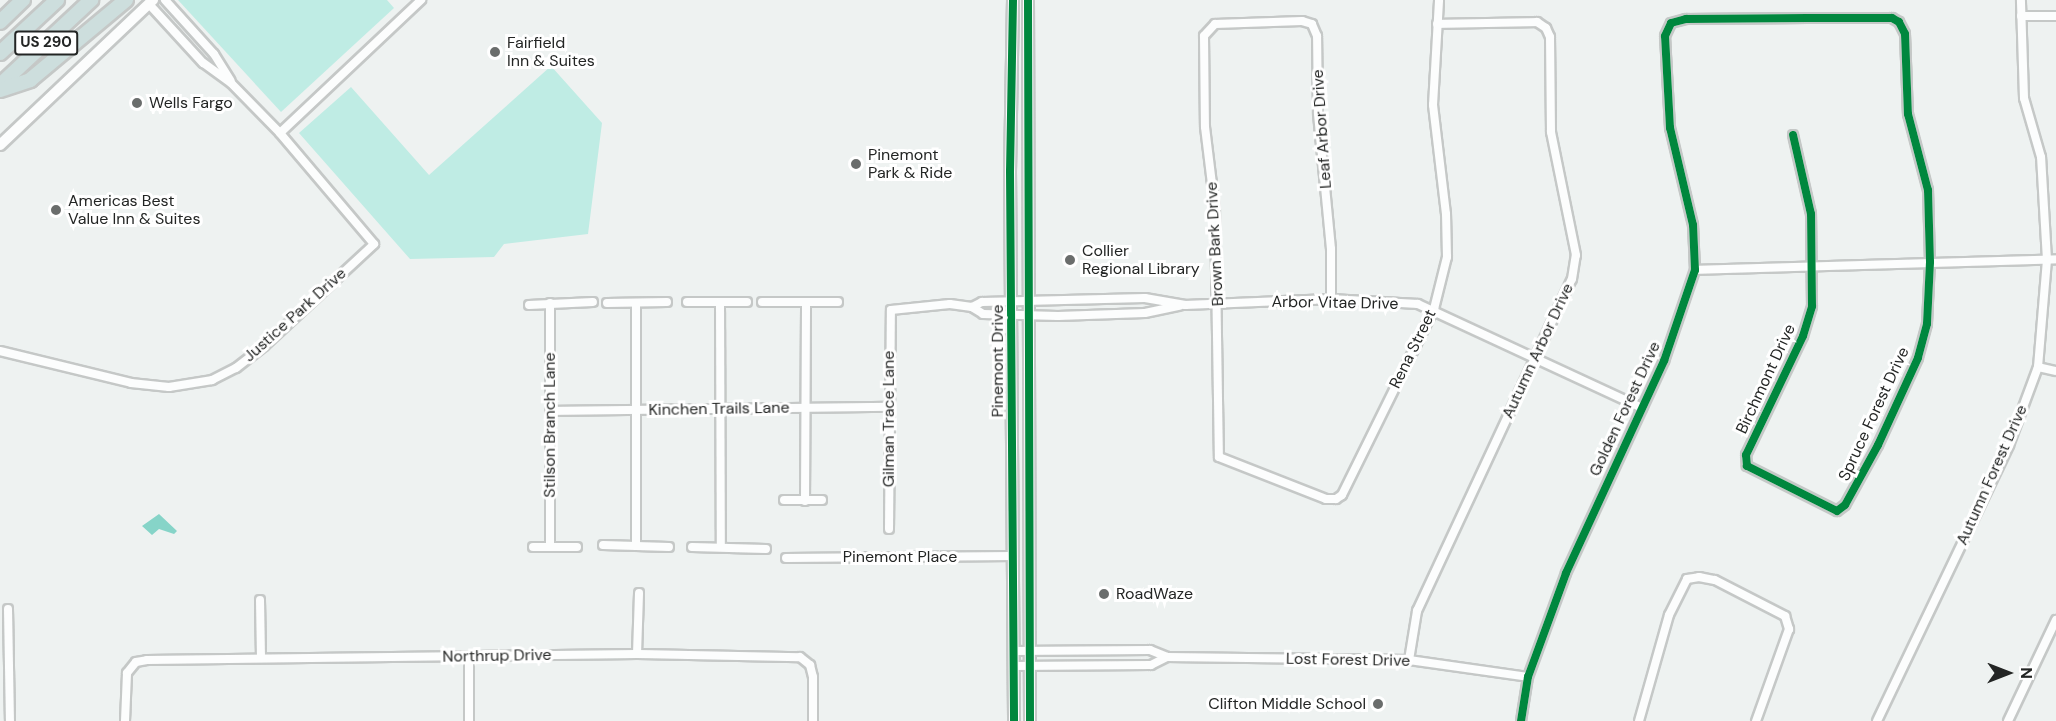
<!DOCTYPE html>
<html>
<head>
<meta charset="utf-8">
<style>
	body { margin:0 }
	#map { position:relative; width:2056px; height:721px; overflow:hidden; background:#eef2f1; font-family:"DM Sans",sans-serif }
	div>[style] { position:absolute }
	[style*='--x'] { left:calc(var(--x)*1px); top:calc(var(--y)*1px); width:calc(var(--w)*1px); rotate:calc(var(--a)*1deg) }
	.green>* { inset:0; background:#bfece4 }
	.water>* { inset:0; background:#86d4c8 }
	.roads { filter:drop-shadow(2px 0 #c5c8c7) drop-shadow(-2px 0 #c5c8c7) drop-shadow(0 2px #c5c8c7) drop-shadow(0 -2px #c5c8c7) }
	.street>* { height:8px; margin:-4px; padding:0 4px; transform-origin:4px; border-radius:4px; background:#fcfdfd }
	.secondary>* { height:10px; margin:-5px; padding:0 5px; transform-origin:5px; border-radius:5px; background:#fcfdfd }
	.highway>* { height:14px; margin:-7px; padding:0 7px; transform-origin:7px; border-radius:7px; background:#cddedd }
	.cycleway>* { height:8px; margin:-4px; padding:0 4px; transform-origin:4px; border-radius:4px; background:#00873e }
	.dots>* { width:16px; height:16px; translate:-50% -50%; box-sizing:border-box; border:3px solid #fff; border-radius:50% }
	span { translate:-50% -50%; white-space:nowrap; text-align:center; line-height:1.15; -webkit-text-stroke:6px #fff; paint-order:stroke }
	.shield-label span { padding:2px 4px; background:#fff; border:2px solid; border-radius:4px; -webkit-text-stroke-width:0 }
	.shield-label { font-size:15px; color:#232524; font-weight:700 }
	.poi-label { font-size:16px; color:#232524 }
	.left { translate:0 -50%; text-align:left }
	.right { translate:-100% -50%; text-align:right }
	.street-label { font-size:16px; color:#232524 }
	.north { position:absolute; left:1978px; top:643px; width:60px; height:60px; -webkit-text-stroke:4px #fff; paint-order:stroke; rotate:90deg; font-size:16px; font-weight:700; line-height:24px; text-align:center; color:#232524 }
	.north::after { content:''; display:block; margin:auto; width:21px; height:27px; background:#232524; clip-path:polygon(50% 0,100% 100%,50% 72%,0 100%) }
</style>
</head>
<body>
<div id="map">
	<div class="green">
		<div style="clip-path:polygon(178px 0,387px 0,394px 8px,281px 112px)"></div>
		<div style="clip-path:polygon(551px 66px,602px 123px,588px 234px,504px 244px,494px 257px,410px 259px,299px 133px,351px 87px,429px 175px)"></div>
	</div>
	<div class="water">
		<div style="clip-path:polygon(159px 514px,177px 531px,174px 534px,159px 529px,152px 535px,142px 526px)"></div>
	</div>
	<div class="roads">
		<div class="street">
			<div style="--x:165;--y:0;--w:73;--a:47.8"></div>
			<div style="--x:214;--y:54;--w:31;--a:58"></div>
			<div style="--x:2021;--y:16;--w:35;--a:0"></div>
			<div style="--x:280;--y:133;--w:194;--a:-43.3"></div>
			<div style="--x:1695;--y:270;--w:361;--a:-1.7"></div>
			<div style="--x:1331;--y:299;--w:50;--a:-90"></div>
			<div style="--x:1331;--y:249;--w:137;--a:-95.5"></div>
			<div style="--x:1318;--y:113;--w:77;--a:-90.7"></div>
			<div style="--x:1317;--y:36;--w:13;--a:-113"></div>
			<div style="--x:1312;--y:24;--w:10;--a:-163"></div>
			<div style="--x:1302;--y:21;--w:87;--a:178"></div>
			<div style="--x:1215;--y:24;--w:16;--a:133"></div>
			<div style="--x:1204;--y:36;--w:91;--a:89.4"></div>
			<div style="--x:1205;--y:127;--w:82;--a:83"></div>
			<div style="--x:1215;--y:208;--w:249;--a:89.1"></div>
			<div style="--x:1219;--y:457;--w:115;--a:21.4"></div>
			<div style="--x:1326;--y:499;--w:10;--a:0"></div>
			<div style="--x:1336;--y:499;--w:7;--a:-34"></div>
			<div style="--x:1342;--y:495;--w:208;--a:-63.7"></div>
			<div style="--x:1434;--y:309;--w:54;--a:-76"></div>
			<div style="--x:1447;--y:257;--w:43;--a:-91.3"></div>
			<div style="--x:1446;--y:214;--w:110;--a:-96.8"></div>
			<div style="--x:1433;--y:105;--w:105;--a:-86.7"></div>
			<div style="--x:687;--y:302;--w:60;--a:0"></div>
			<div style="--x:720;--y:302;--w:245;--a:89.8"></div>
			<div style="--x:762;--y:302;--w:76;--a:0"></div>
			<div style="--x:607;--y:303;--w:60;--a:-1"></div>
			<div style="--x:636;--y:303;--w:243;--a:90"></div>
			<div style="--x:529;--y:305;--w:64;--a:-2.7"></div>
			<div style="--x:972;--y:307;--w:11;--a:-27"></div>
			<div style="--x:982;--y:302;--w:163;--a:-1.4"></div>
			<div style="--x:1145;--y:298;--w:41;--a:9.9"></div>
			<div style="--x:1185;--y:305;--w:146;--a:-2.4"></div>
			<div style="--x:1331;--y:299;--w:87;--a:3.3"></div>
			<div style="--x:1418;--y:304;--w:247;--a:24.9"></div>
			<div style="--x:0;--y:351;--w:135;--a:13.7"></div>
			<div style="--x:131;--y:383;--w:38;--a:6"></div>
			<div style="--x:169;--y:387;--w:44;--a:-9.2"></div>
			<div style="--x:212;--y:380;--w:27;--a:-27"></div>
			<div style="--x:236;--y:368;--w:36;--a:-38"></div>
			<div style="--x:264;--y:346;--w:150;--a:-42.8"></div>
			<div style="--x:374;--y:244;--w:145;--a:-130.3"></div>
			<div style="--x:280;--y:133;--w:70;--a:-134.4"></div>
			<div style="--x:231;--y:83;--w:34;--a:-144"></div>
			<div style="--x:203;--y:63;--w:80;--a:-132.5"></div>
			<div style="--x:2038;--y:367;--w:18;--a:13"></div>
			<div style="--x:550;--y:411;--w:338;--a:-0.7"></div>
			<div style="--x:784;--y:500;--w:38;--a:0"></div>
			<div style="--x:805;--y:501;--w:199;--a:-89.7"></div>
			<div style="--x:889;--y:529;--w:219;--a:-89.5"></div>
			<div style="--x:891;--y:310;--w:59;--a:-5.8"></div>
			<div style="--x:950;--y:304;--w:22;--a:8"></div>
			<div style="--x:972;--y:307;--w:13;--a:32"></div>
			<div style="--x:983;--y:314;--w:75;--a:1.5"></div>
			<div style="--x:1058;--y:316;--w:87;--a:-2"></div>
			<div style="--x:1145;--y:313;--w:35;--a:-12"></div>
			<div style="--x:603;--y:545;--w:66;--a:1.7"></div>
			<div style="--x:533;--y:547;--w:44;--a:0"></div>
			<div style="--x:550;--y:547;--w:244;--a:-90"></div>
			<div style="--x:692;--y:547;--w:74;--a:1.5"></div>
			<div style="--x:786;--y:558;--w:227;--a:-0.5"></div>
			<div style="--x:260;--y:600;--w:57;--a:89"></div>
			<div style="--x:8;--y:609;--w:112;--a:89"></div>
			<div style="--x:1014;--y:651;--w:136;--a:-0.4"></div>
			<div style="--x:1150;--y:650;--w:18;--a:22"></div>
			<div style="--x:637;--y:654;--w:61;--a:-88.1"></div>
			<div style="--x:469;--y:657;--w:64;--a:90"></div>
			<div style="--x:1409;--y:660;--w:50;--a:-80.7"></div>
			<div style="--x:1417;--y:611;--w:366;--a:-65"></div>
			<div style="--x:1572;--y:279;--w:24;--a:-81"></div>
			<div style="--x:1576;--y:255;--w:126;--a:-101.5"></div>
			<div style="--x:1551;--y:132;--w:95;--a:-90.6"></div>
			<div style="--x:1550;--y:37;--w:10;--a:-114"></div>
			<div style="--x:1546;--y:28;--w:11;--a:-146"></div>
			<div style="--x:1537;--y:22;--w:100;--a:178.9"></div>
			<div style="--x:1014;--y:666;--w:137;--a:-0.4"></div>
			<div style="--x:1151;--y:665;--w:18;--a:-27"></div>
			<div style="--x:1167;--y:657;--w:242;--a:0.7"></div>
			<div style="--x:1409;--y:660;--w:120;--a:8.1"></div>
			<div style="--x:125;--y:721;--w:48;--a:-87.6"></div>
			<div style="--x:127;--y:673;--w:14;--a:-51"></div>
			<div style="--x:136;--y:662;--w:11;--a:-10"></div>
			<div style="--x:147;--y:660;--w:490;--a:-0.7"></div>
			<div style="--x:637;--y:654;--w:163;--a:1.1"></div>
			<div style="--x:800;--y:657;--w:13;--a:39"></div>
			<div style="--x:810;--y:665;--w:12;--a:76"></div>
			<div style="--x:813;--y:677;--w:44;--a:90"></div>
			<div style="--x:1521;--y:721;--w:45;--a:-81"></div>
			<div style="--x:1528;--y:677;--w:111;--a:-69.9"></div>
			<div style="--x:1566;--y:573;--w:234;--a:-65.2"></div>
			<div style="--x:1664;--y:361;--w:96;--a:-71.2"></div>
			<div style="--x:1695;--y:270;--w:45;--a:-92.5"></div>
			<div style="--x:1693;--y:225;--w:100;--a:-103.3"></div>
			<div style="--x:1670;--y:128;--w:92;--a:-93.1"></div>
			<div style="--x:1665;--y:36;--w:14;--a:-65"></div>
			<div style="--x:1671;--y:23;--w:16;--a:-15"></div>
			<div style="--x:1686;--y:19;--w:121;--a:-0.5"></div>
			<div style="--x:1807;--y:18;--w:85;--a:0"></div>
			<div style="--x:1892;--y:18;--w:8;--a:30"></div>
			<div style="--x:1899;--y:22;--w:13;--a:63"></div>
			<div style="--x:1905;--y:34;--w:80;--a:87.9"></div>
			<div style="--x:1908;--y:114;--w:79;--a:75.3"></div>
			<div style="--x:1928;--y:190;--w:72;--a:88.4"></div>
			<div style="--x:1930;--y:262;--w:62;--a:92.8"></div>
			<div style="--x:1927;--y:324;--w:35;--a:105"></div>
			<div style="--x:1918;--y:358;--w:96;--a:114.7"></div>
			<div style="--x:1878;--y:445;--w:68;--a:118.8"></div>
			<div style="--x:1845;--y:505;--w:10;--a:143"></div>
			<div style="--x:1837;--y:511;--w:101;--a:-153.4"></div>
			<div style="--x:1747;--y:466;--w:11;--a:-95"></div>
			<div style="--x:1746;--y:455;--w:132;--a:-64.4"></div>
			<div style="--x:1803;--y:336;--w:31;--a:-73"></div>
			<div style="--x:1812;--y:306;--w:92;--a:-90.6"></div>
			<div style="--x:1811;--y:214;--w:81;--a:-102.8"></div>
			<div style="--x:1639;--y:721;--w:110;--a:-74.2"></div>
			<div style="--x:1669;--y:615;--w:40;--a:-63.4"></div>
			<div style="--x:1687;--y:579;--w:12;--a:-9"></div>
			<div style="--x:1699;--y:577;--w:16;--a:11"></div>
			<div style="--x:1715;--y:580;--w:79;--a:27.2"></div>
			<div style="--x:1785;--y:616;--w:14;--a:73"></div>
			<div style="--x:1789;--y:629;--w:98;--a:109.7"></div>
			<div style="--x:1877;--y:721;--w:306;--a:-64.4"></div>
			<div style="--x:2009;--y:445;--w:83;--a:-69.6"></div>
			<div style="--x:2038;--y:367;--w:107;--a:-85.2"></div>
			<div style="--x:2047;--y:260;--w:103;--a:-93.3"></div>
			<div style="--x:2041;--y:157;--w:61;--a:-106.1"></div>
			<div style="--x:2024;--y:98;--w:98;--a:-91.8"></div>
			<div style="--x:2008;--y:721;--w:112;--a:-64.6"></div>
		</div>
		<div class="secondary">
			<div style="--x:1013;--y:0;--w:171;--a:91"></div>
			<div style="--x:1010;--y:171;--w:550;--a:89.58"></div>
			<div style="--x:1028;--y:0;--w:721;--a:89.84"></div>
			<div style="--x:0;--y:145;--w:211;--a:-43.5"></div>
		</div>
		<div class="highway">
			<div style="--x:0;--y:22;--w:32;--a:-44"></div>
			<div style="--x:0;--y:53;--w:78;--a:-42.9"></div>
			<div style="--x:0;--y:85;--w:125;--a:-43"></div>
			<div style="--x:0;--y:90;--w:32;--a:-18"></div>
			<div style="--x:30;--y:80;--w:125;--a:-39.8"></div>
		</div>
	</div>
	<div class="cycleway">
		<div style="--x:1013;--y:0;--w:171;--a:91"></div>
		<div style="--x:1010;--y:171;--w:550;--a:89.58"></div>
		<div style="--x:1028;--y:0;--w:721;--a:89.84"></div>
		<div style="--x:1521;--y:721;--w:45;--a:-81"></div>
		<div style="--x:1528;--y:677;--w:111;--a:-69.9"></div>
		<div style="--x:1566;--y:573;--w:234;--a:-65.2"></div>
		<div style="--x:1664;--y:361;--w:96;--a:-71.2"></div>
		<div style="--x:1695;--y:270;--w:45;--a:-92.5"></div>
		<div style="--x:1693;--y:225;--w:100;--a:-103.3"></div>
		<div style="--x:1670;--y:128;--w:92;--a:-93.1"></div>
		<div style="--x:1665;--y:36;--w:14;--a:-65"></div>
		<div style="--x:1671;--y:23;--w:16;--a:-15"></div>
		<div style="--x:1686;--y:19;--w:121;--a:-0.5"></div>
		<div style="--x:1807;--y:18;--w:85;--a:0"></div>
		<div style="--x:1892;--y:18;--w:8;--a:30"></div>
		<div style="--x:1899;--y:22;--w:13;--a:63"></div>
		<div style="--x:1905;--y:34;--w:80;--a:87.9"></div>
		<div style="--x:1908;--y:114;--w:79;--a:75.3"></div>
		<div style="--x:1928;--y:190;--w:72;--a:88.4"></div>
		<div style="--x:1930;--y:262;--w:62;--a:92.8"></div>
		<div style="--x:1927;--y:324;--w:35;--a:105"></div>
		<div style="--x:1918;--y:358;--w:96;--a:114.7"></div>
		<div style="--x:1878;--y:445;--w:68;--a:118.8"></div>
		<div style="--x:1845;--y:505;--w:10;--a:143"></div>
		<div style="--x:1837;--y:511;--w:101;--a:-153.4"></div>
		<div style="--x:1747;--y:466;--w:11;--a:-95"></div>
		<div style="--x:1746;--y:455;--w:132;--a:-64.4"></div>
		<div style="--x:1803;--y:336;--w:31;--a:-73"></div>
		<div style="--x:1812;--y:306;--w:92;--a:-90.6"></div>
		<div style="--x:1811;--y:214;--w:81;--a:-102.8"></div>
	</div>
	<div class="dots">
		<div style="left:495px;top:52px;background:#6a6d6c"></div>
		<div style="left:137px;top:103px;background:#6a6d6c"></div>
		<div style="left:856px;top:164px;background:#6a6d6c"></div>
		<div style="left:56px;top:210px;background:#6a6d6c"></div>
		<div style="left:1070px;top:260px;background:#6a6d6c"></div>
		<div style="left:1104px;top:594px;background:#6a6d6c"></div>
		<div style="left:1378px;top:704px;background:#6a6d6c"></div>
	</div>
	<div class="shield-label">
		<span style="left:46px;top:43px">US 290</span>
	</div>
	<div class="poi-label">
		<span class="left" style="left:507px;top:52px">Fairfield<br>Inn &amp; Suites</span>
		<span class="left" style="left:149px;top:103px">Wells Fargo</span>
		<span class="left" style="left:868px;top:164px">Pinemont<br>Park &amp; Ride</span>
		<span class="left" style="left:68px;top:210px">Americas Best<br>Value Inn &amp; Suites</span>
		<span class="left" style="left:1082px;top:260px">Collier<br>Regional Library</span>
		<span class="left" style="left:1116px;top:594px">RoadWaze</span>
		<span class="right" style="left:1366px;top:704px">Clifton Middle School</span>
	</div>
	<div class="street-label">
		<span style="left:1322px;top:129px;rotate:-94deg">Leaf Arbor Drive</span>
		<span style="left:1215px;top:244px;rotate:-93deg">Brown Bark Drive</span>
		<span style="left:1335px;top:303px;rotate:1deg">Arbor Vitae Drive</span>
		<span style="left:295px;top:315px;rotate:-42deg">Justice Park Drive</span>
		<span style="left:1413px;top:349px;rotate:-64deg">Rena Street</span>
		<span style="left:1538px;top:351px;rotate:-65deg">Autumn Arbor Drive</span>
		<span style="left:998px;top:361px;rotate:-90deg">Pinemont Drive</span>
		<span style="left:1766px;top:379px;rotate:-65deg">Birchmont Drive</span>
		<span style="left:719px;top:409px;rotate:-1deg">Kinchen Trails Lane</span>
		<span style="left:1625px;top:409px;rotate:-65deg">Golden Forest Drive</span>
		<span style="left:1874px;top:414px;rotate:-65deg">Spruce Forest Drive</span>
		<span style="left:889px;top:419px;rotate:-90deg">Gilman Trace Lane</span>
		<span style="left:550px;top:425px;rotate:-90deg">Stilson Branch Lane</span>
		<span style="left:1992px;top:475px;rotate:-66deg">Autumn Forest Drive</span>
		<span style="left:900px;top:557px">Pinemont Place</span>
		<span style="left:497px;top:656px;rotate:-1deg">Northrup Drive</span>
		<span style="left:1348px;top:660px;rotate:1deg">Lost Forest Drive</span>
	</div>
	<div class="north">N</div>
</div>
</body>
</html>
